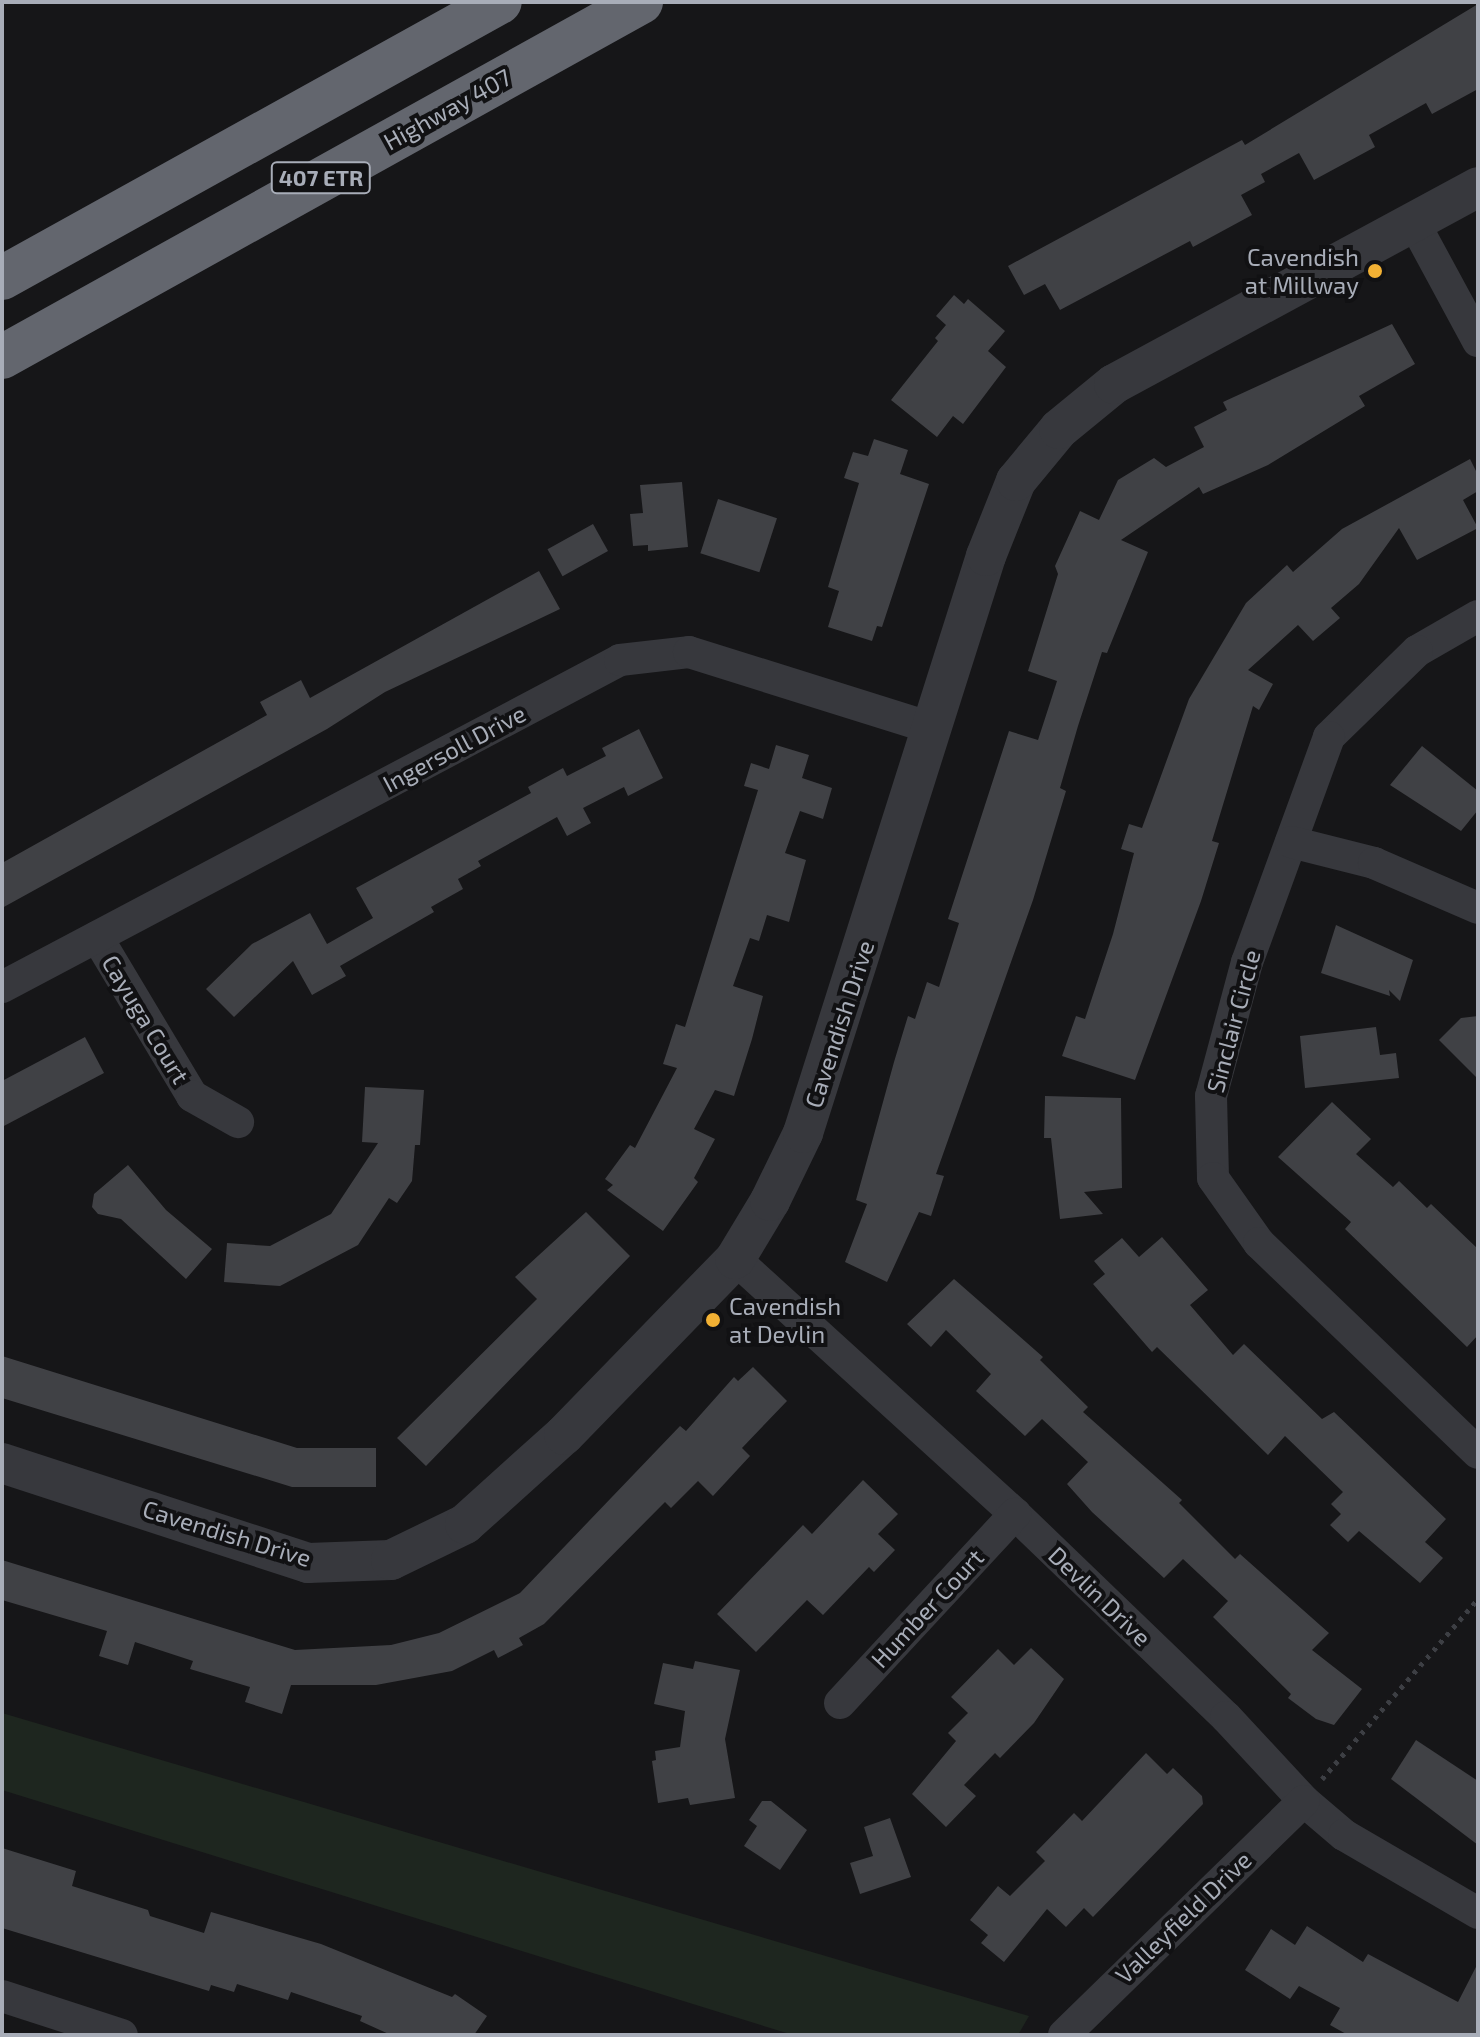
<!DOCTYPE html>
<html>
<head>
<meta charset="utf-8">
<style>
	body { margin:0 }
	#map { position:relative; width:1480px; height:2037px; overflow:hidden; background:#161618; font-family:"Exo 2",sans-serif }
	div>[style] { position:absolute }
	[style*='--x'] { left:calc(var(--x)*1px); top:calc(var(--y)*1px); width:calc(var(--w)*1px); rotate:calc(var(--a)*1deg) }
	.green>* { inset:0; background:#1e261f }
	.building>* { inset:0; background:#404145; transform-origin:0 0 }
	.path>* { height:5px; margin-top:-2.5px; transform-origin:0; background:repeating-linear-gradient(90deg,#3d3f44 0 4px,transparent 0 10px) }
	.minor>* { height:32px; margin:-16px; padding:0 16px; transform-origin:16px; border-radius:16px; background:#37383d }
	.tertiary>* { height:40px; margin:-20px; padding:0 20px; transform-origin:20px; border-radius:20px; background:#37383d }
	.motorway>* { height:44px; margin:-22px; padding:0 22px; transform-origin:22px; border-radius:22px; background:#63666e }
	.dots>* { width:22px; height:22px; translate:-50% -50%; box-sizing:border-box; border:4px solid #111113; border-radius:50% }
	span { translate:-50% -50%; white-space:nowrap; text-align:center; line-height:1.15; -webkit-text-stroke:8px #111113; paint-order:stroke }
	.shield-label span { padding:2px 6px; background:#111113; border:2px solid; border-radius:6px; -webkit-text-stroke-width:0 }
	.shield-label { font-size:22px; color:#a8adb8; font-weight:700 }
	.street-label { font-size:24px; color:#a8adb8 }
	.poi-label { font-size:24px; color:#a8adb8 }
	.right { translate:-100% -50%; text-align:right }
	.left { translate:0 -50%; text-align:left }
	.frame { position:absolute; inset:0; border:4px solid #a8adb8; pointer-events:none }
</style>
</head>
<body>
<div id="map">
	<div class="green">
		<div style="clip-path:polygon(2px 1713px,1029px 2016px,1018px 2035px,793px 2035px,2px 1790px)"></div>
	</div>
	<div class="building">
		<div style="clip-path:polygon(1478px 4px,1478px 89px,1432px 114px,1426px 103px,1369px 135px,1375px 147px,1314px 180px,1299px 153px,1261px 174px,1265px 182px,1241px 195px,1252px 215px,1193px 247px,1190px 241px,1060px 310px,1045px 284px,1024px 295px,1008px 266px,1242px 140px,1245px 145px)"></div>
		<div style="clip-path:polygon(954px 295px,964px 304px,968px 299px,1005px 331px,988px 351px,1006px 367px,963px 424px,953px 416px,937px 437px,891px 400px,938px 341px,935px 338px,946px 325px,936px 316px)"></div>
		<div style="clip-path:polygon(1392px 324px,1415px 364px,1359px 396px,1365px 406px,1268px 465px,1203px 494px,1199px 487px,1121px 540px,1148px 552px,1107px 653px,1102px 652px,1078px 726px,1060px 788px,1066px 791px,1033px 900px,936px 1174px,944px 1176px,931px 1216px,919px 1212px,887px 1282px,845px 1262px,867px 1204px,856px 1200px,894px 1062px,908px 1016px,915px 1019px,927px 982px,939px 987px,959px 923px,948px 919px,1009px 731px,1038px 740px,1050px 703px,1057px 681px,1028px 671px,1058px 574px,1055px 566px,1080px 511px,1099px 520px,1118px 480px,1154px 458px,1166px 467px,1204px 447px,1194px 427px,1227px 410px,1223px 402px)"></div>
		<div style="clip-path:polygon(874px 439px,908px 450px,900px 474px,929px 484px,882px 627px,877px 626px,872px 641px,828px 627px,839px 591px,828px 587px,859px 483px,844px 478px,853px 452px,868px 456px)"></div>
		<div style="clip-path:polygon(1470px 459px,1478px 475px,1478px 491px,1463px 500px,1478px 528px,1417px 560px,1399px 528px,1359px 584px,1331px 608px,1340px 618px,1313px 641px,1298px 625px,1248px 670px,1273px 684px,1259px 710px,1253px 706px,1212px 841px,1219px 843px,1201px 901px,1135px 1080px,1062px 1056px,1076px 1016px,1085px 1019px,1113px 934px,1134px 853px,1121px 849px,1129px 824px,1142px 828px,1189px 699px,1246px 603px,1287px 565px,1293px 572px,1342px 529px)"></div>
		<div style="clip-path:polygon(682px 482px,688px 547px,648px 551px,648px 545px,633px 546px,630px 514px,643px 513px,640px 485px)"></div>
		<div style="left:718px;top:499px;width:62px;height:57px;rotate:18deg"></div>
		<div style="left:593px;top:524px;width:31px;height:52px;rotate:61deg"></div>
		<div style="clip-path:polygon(539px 571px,560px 609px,385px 692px,327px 729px,2px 908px,2px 863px,267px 715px,260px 702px,301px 680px,310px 698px)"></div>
		<div style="clip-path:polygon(639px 729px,663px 778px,628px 796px,624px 787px,583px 808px,591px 823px,567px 836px,557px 817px,478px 861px,481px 866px,458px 879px,463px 889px,431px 907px,434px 912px,340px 966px,346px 976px,312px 995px,293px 961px,234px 1017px,206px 989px,252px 944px,310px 913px,327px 944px,373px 918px,356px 888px,531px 793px,528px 787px,563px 768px,567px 776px,606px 756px,602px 748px)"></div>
		<div style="clip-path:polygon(776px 745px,809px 755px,802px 778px,832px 788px,823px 819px,800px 811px,785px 853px,806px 860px,789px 922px,767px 915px,759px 941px,750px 938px,733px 986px,763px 996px,752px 1039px,734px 1096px,715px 1090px,694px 1129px,715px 1139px,694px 1178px,698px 1182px,663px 1231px,607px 1190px,613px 1185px,605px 1179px,630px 1145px,635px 1148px,677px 1068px,663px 1064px,676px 1024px,685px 1027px,758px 790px,744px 786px,751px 763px,769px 769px)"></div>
		<div style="clip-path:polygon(1422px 746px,1478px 791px,1478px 810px,1461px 831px,1390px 785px)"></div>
		<div style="clip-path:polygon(1336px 925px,1413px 960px,1400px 1001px,1389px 990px,1390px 996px,1321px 973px)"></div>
		<div style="clip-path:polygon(1478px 1016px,1478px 1079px,1439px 1040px,1461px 1018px)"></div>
		<div style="clip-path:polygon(1376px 1027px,1380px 1055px,1396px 1053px,1399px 1078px,1305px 1088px,1300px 1036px)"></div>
		<div style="clip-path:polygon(85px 1037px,104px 1073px,2px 1127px,2px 1081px)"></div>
		<div style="clip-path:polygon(365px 1087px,424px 1090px,420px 1145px,415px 1145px,412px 1181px,397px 1203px,389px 1198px,358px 1245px,280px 1286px,224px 1282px,227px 1243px,270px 1246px,331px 1214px,378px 1143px,362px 1142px)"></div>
		<div style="clip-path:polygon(1045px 1096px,1121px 1098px,1122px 1188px,1084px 1192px,1103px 1214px,1060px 1219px,1051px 1138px,1044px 1138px)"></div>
		<div style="clip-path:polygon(1332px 1102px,1371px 1139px,1356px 1154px,1393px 1187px,1399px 1181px,1427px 1208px,1431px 1204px,1478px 1249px,1478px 1335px,1467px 1347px,1345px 1229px,1351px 1222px,1278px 1157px)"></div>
		<div style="clip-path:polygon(128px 1165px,166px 1210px,212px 1249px,186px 1279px,121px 1219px,98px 1214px,92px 1207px,94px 1194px)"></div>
		<div style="clip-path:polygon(586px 1212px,630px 1256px,426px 1466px,397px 1438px,537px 1299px,515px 1277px)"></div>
		<div style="clip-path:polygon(1162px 1237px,1208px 1290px,1190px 1305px,1233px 1355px,1244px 1344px,1322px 1419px,1334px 1412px,1446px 1519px,1425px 1542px,1443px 1558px,1420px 1583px,1359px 1531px,1348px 1542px,1330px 1525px,1341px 1514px,1331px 1504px,1343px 1492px,1285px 1436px,1268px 1455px,1157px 1347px,1152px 1352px,1093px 1284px,1105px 1274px,1094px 1261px,1122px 1238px,1139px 1257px)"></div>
		<div style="clip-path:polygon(954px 1279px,1043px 1357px,1040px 1360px,1088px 1407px,1083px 1412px,1182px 1500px,1179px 1503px,1235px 1559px,1240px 1554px,1329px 1633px,1312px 1650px,1362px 1689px,1334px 1725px,1316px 1719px,1288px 1698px,1291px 1694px,1213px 1617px,1228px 1601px,1183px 1559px,1164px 1578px,1092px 1512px,1067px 1484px,1088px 1462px,1042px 1419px,1025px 1436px,976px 1391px,991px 1374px,946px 1330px,931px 1347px,907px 1324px)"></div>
		<div style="clip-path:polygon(2px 1356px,297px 1448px,376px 1448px,376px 1487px,292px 1487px,2px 1398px)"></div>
		<div style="clip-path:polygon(753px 1367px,787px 1401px,742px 1448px,750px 1456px,713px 1496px,698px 1481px,671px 1508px,665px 1502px,544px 1624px,519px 1638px,523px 1645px,498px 1658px,494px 1650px,452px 1671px,376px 1685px,291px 1685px,282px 1714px,245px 1702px,250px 1687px,190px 1669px,193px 1661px,135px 1642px,128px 1665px,99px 1656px,107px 1631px,2px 1600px,2px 1560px,295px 1650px,391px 1645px,439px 1633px,520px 1593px,680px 1426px,686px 1431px,734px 1377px,738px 1381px)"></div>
		<div style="clip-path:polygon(863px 1480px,898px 1514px,878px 1534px,895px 1550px,874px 1572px,869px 1567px,823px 1615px,807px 1600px,756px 1652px,717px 1614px,803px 1525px,812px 1534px)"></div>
		<div style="clip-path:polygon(1031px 1648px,1064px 1679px,1034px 1723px,1000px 1758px,995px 1753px,964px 1785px,976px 1796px,946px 1827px,912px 1794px,956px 1741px,948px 1733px,968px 1713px,951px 1697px,998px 1649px,1014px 1665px)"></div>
		<div style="clip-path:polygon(695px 1661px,740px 1670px,725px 1739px,735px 1798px,690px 1805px,688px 1798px,658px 1803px,652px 1761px,656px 1760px,655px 1751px,680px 1747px,685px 1711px,654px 1704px,663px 1663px,693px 1669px)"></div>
		<div style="clip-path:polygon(1416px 1740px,1478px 1781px,1478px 1845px,1391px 1779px)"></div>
		<div style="clip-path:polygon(1146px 1753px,1167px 1774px,1173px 1768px,1202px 1796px,1203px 1804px,1093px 1917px,1084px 1908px,1066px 1927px,1047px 1909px,1004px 1962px,981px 1943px,988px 1935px,970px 1920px,998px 1886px,1010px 1896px,1045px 1861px,1036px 1852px,1074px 1813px,1082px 1821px)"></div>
		<div style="clip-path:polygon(762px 1801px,771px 1801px,807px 1830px,780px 1870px,744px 1846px,757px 1826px,749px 1820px)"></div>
		<div style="clip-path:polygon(890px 1818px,911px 1877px,860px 1894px,850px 1863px,873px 1856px,864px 1827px)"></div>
		<div style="clip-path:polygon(2px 1848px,76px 1871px,72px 1886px,148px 1910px,150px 1916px,204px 1933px,211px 1912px,321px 1944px,452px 1997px,455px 1994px,487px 2016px,474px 2035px,391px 2035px,360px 2021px,362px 2016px,291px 1992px,288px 2000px,237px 1984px,234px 1992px,211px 1985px,209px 1991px,2px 1928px)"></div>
		<div style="clip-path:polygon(1307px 1926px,1363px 1962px,1368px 1954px,1458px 2002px,1478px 1963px,1478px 2035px,1348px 2035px,1330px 2025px,1340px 2008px,1299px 1986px,1290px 1999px,1245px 1970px,1271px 1929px,1295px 1945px)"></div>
	</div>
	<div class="path">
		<div style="--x:1322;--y:1779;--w:238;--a:-49.1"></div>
	</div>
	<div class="minor">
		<div style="--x:1412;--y:219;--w:139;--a:61.6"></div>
		<div style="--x:1478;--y:616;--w:70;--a:150.2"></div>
		<div style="--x:1417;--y:651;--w:123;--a:135.7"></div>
		<div style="--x:1329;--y:737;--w:239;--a:110"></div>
		<div style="--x:1247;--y:962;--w:139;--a:105"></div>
		<div style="--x:1211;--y:1096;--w:82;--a:88.6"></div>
		<div style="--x:1213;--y:1178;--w:80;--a:54.7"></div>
		<div style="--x:1259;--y:1243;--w:303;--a:43.8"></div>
		<div style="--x:1291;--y:842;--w:86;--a:14.2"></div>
		<div style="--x:1374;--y:863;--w:113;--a:23.4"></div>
		<div style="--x:97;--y:937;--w:185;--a:59.1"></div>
		<div style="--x:192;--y:1096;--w:53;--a:29.5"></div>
		<div style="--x:2;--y:987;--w:699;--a:-27.88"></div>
		<div style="--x:620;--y:660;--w:69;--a:-6.6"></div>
		<div style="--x:689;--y:652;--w:255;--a:17.4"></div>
		<div style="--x:735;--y:1259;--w:379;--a:42.3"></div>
		<div style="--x:1015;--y:1514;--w:293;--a:43.9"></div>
		<div style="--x:1226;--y:1717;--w:115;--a:47.1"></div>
		<div style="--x:1304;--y:1801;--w:52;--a:40.4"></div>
		<div style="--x:1344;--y:1835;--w:155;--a:30.2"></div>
		<div style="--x:840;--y:1703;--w:258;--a:-47.2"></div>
		<div style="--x:2;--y:1996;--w:126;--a:18"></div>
		<div style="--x:1064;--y:2035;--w:335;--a:-44.3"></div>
	</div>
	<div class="tertiary">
		<div style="--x:2;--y:1463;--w:322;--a:18.1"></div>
		<div style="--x:308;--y:1563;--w:83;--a:-2.1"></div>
		<div style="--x:391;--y:1560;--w:82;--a:-25.9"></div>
		<div style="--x:465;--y:1524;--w:133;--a:-42"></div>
		<div style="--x:564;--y:1435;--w:245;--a:-45.8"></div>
		<div style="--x:735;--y:1259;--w:68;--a:-58.9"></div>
		<div style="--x:770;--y:1201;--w:76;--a:-64.1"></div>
		<div style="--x:803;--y:1133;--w:605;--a:-72.4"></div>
		<div style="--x:986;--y:556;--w:81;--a:-68.2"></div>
		<div style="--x:1016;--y:481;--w:67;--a:-50.4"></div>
		<div style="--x:1059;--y:429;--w:71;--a:-39.3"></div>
		<div style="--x:1114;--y:384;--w:414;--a:-28.4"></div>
	</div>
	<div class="motorway">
		<div style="--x:2;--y:278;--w:569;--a:-29"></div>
		<div style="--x:2;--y:357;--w:731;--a:-29.05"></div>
	</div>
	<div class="dots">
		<div style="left:1375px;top:271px;background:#f2b134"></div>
		<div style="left:713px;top:1320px;background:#f2b134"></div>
	</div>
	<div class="shield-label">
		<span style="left:321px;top:178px">407 ETR</span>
	</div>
	<div class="street-label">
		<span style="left:447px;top:109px;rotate:-29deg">Highway 407</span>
		<span style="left:454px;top:748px;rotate:-28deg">Ingersoll Drive</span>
		<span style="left:146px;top:1019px;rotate:59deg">Cayuga Court</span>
		<span style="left:1233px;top:1021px;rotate:-75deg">Sinclair Circle</span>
		<span style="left:839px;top:1024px;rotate:-72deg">Cavendish Drive</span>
		<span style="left:227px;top:1533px;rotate:17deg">Cavendish Drive</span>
		<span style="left:1100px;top:1596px;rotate:44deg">Devlin Drive</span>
		<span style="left:927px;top:1608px;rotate:-47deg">Humber Court</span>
		<span style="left:1183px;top:1917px;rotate:-44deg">Valleyfield Drive</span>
	</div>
	<div class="poi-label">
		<span class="right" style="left:1359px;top:271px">Cavendish<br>at Millway</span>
		<span class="left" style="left:729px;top:1320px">Cavendish<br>at Devlin</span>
	</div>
	<div class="frame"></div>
</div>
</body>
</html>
